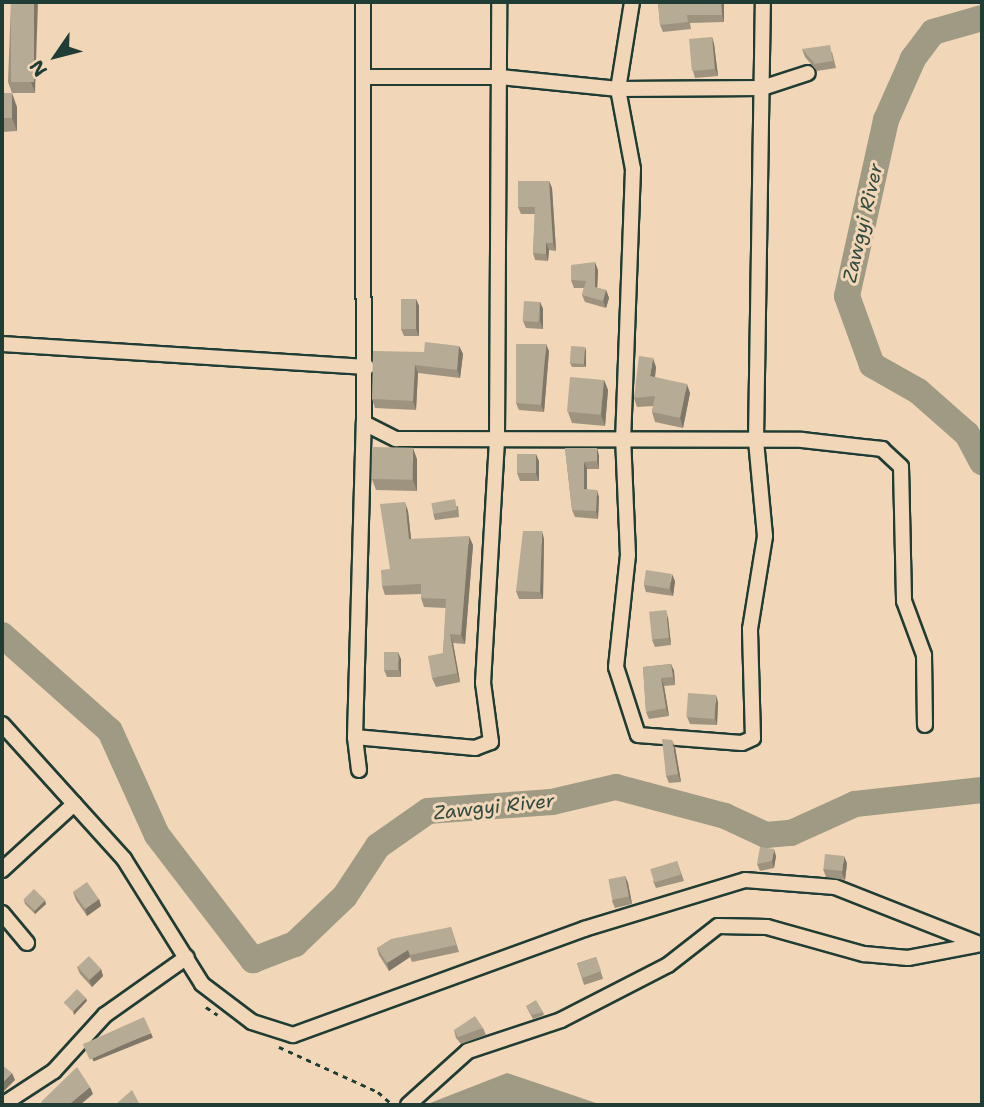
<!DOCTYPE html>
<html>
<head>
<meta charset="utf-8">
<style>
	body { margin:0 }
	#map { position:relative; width:984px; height:1107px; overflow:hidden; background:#f1d6b8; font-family:"Shantell Sans",sans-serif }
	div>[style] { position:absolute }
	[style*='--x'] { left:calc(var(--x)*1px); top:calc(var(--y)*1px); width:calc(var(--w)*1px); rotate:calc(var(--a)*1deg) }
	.water>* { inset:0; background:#9e9a83 }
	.river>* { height:26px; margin:-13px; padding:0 13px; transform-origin:13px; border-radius:13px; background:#9e9a83 }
	.path>* { height:2.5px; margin-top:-1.25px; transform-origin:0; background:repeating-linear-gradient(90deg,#1f3d34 0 5px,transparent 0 10px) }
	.roads { filter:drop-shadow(2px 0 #1f3d34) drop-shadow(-2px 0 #1f3d34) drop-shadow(0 2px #1f3d34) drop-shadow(0 -2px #1f3d34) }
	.minor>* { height:14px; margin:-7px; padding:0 7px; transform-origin:7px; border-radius:7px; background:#f1d6b8 }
	.wall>* { inset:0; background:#9d937f; transform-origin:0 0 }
	.shaded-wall>* { inset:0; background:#7f7868; transform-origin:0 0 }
	.building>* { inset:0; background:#b6ab94; transform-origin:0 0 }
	span { translate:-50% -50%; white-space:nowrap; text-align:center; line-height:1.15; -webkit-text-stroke:6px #f1d6b8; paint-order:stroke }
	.water-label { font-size:19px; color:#324b40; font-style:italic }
	.frame { position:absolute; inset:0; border:4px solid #1f3d34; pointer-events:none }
	.north { position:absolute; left:21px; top:21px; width:70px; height:70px; -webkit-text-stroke:5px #f1d6b8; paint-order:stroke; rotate:235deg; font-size:19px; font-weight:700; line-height:28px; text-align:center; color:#1f3d34 }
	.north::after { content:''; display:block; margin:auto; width:24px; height:32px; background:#1f3d34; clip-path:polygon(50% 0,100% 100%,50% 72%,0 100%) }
</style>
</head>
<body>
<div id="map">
	<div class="water">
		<div style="clip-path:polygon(507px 1073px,602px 1105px,425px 1105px)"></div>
	</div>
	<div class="river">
		<div style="--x:982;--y:18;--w:51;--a:164.1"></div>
		<div style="--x:933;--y:32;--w:34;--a:127"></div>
		<div style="--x:913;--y:59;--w:67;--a:113.9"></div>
		<div style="--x:886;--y:120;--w:180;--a:102.5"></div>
		<div style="--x:847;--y:296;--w:73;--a:70.1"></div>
		<div style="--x:872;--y:365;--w:53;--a:29.5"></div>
		<div style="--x:918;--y:391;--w:65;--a:41.3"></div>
		<div style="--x:967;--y:434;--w:32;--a:62"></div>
		<div style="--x:2;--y:635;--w:144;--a:41.6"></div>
		<div style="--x:110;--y:731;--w:114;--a:65.7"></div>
		<div style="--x:157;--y:835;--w:158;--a:52.5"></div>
		<div style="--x:253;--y:960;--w:45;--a:-20.9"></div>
		<div style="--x:295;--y:944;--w:69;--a:-43.8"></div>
		<div style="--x:345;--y:896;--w:60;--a:-56.6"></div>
		<div style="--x:378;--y:846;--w:61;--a:-35"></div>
		<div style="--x:428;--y:811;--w:124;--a:-4.2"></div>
		<div style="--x:552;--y:802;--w:66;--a:-13.2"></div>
		<div style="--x:616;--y:787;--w:113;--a:14.9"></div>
		<div style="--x:725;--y:816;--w:45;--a:24.9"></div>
		<div style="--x:766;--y:835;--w:25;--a:-5"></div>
		<div style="--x:791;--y:833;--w:70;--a:-24.4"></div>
		<div style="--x:855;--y:804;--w:128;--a:-6.3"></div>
	</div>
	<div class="path">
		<div style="--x:206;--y:1007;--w:14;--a:34"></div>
		<div style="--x:279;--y:1047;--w:109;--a:24.4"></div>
		<div style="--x:378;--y:1092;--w:20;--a:41"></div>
	</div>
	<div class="roads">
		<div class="minor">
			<div style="--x:363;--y:2;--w:421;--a:89.9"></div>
			<div style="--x:364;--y:423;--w:36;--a:27"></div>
			<div style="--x:396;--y:439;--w:406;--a:0.1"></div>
			<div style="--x:802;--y:440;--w:81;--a:6.4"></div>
			<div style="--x:882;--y:449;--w:26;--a:43"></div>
			<div style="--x:901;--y:467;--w:134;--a:88.7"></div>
			<div style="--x:904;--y:601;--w:58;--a:69.7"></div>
			<div style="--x:924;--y:655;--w:70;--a:89.2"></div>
			<div style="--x:632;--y:2;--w:88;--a:99.1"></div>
			<div style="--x:618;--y:89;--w:81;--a:79.4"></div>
			<div style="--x:633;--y:169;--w:267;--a:92.1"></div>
			<div style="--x:623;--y:436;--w:119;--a:87.6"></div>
			<div style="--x:628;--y:555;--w:113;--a:96.1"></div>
			<div style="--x:616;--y:667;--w:71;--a:72.1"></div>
			<div style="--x:638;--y:735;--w:104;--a:4.4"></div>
			<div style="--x:742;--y:743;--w:12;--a:-24"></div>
			<div style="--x:753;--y:738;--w:109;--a:-91.6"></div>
			<div style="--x:750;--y:629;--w:94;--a:-80.8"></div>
			<div style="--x:765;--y:536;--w:96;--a:-95.4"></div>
			<div style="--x:756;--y:440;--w:438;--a:-89.1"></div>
			<div style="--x:364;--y:77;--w:136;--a:0"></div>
			<div style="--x:500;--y:77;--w:119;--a:5.8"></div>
			<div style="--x:618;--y:89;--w:144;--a:-0.4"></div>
			<div style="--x:762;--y:88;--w:48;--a:-18.1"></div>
			<div style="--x:2;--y:344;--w:366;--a:3.6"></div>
			<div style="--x:2;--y:724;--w:182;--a:47.9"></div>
			<div style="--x:124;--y:859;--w:147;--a:58"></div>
			<div style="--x:202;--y:984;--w:63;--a:37.2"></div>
			<div style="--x:252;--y:1022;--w:43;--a:17.6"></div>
			<div style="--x:293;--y:1035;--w:310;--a:-20"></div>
			<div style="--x:584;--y:929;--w:168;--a:-16.9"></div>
			<div style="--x:745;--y:880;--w:90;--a:4.4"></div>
			<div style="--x:835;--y:887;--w:158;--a:21.5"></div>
			<div style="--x:355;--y:737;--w:121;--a:5.2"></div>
			<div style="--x:475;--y:748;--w:17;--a:-21"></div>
			<div style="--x:491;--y:742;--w:60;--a:-97.7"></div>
			<div style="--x:483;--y:683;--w:245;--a:-86.7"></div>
			<div style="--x:497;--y:438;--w:436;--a:-89.7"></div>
			<div style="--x:359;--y:770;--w:33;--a:-97"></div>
			<div style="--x:355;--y:737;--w:314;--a:-88.4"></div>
			<div style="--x:2;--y:870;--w:98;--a:-42.5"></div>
			<div style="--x:2;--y:913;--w:39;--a:50"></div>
			<div style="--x:2;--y:1105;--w:62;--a:-33.2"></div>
			<div style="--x:54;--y:1071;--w:76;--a:-47.7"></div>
			<div style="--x:105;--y:1015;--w:100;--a:-35.3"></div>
			<div style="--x:408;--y:1105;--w:81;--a:-42"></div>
			<div style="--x:468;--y:1051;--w:98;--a:-18.4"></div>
			<div style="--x:561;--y:1020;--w:120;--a:-27.2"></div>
			<div style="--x:668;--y:965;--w:63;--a:-38"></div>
			<div style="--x:718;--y:926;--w:49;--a:1.2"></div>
			<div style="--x:767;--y:927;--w:101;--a:15.6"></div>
			<div style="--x:864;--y:954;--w:44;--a:5.2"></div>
			<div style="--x:908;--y:958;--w:69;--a:-10.8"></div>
		</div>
	</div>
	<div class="wall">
		<div style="clip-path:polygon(11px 2px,35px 93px,12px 93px,8px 82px)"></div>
		<div style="clip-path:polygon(658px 2px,724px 5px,724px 22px,690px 23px,691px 29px,663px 32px,660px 25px)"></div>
		<div style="clip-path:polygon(712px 37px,714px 44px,718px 76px,695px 78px,693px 71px)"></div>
		<div style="clip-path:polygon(802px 49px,832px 52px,836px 68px,817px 71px,805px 57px)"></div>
		<div style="clip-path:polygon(2px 94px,17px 107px,17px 131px,2px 132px)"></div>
		<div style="clip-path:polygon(549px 181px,552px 188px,556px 251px,549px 250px,548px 261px,535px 260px,533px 253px,535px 214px,521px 214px,518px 207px)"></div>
		<div style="clip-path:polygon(598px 270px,597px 288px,606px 290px,609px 298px,606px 308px,585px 302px,582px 295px,584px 288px,574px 288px,571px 280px)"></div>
		<div style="clip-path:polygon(416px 299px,419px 306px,419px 336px,404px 336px,401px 329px)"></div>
		<div style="clip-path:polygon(540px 302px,543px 309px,543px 329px,526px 328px,523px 321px)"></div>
		<div style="clip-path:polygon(459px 346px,463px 354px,460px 378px,418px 373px,416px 410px,375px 408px,372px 399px,424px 352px)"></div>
		<div style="clip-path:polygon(586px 350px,586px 367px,572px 367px,570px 363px)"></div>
		<div style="clip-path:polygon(549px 351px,544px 412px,519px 410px,516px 403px)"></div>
		<div style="clip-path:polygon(656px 367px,655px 377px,690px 393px,683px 428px,655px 422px,652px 412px,653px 406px,637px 407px,634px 398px)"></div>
		<div style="clip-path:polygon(604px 380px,608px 390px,605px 426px,572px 423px,568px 412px)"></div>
		<div style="clip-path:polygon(565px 448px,597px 448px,599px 456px,599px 469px,587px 469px,587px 489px,599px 497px,598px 519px,575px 517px,572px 510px)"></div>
		<div style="clip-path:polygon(417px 459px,417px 491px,376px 490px,372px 479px)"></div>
		<div style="clip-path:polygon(539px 461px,539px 481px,520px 481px,517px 473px)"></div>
		<div style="clip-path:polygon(458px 506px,459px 517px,435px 520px,433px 513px)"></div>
		<div style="clip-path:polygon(408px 511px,411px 539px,473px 545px,465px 644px,453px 643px,460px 682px,436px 687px,432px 678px,443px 653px,446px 608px,424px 607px,421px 598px,421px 594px,385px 595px,382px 586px,390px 569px)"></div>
		<div style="clip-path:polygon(544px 539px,543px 599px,519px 599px,516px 591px)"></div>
		<div style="clip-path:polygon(675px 581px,673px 596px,646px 592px,644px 585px)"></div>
		<div style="clip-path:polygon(668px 618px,671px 645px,655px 647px,652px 640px)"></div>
		<div style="clip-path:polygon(401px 659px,401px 677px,387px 677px,384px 670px)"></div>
		<div style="clip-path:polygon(671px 664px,674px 671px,675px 685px,664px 686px,669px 716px,649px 719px,646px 712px,643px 667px)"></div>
		<div style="clip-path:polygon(718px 702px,717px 725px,690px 724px,687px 717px)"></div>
		<div style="clip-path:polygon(675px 747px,681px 782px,669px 783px,666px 776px)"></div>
		<div style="clip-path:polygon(776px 856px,774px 868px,760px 871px,757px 864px)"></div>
		<div style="clip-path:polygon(677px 861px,684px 881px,656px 888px,653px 881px)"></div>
		<div style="clip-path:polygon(847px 863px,845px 880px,826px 877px,823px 869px)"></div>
		<div style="clip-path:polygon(625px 876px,628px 883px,632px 904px,615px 908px,612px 901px)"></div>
		<div style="clip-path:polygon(73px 892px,99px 899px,101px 906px,87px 916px,76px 900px)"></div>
		<div style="clip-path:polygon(24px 900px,46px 904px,35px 914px,25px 904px)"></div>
		<div style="clip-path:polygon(451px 927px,459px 952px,412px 962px,410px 957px,389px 971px,379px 955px,377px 948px)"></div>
		<div style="left:596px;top:957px;width:23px;height:20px;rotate:72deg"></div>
		<div style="clip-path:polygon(77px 967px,101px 969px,103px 976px,92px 987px,80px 974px)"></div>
		<div style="clip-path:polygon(526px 1006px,543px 1012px,544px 1015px,533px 1019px)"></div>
		<div style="clip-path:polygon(483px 1028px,486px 1035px,461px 1044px,456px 1038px,454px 1030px)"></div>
	</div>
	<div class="shaded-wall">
		<div style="clip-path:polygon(34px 2px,38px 2px,35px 93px,31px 82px)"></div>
		<div style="clip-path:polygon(721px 2px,723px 2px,724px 5px,724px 22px,722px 15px)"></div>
		<div style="clip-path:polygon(712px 37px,714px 44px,718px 76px,715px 69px)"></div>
		<div style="clip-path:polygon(12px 93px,17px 107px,17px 131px,12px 118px)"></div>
		<div style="clip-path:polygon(549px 181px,552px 188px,556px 251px,553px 243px)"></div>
		<div style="clip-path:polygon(546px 243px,549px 250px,548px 261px,546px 254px)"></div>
		<div style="clip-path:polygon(595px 262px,598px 270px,597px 294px,595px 287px)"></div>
		<div style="clip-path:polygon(606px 290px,609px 298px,606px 308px,603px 301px)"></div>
		<div style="clip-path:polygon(416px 299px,419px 306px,419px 336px,416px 329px)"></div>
		<div style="clip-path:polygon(540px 302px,543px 309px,543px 329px,540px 321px)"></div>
		<div style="clip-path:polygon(546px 344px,549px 351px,544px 412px,541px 405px)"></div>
		<div style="clip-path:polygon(459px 346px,463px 354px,460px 378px,457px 370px)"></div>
		<div style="clip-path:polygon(585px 347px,586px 350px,586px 367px,584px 364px)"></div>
		<div style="clip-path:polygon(653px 358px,656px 367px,654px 385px,650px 376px)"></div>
		<div style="clip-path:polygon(415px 365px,418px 373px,416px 410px,413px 401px)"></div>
		<div style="clip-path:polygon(604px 380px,608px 390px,605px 426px,601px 415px)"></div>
		<div style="clip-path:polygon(687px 384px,690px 393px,683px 428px,680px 418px)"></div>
		<div style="clip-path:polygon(413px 448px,417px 459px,417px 491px,413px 480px)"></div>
		<div style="clip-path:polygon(597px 448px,599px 456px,599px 469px,597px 461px)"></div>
		<div style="clip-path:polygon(536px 454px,539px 461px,539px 481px,536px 474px)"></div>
		<div style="clip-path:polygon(584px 462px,587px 469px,587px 496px,584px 489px)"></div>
		<div style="clip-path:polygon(597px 490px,599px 497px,598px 519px,596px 511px)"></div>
		<div style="clip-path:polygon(405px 502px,408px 511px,412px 548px,409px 539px)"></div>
		<div style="clip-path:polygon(542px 531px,544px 539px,543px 599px,540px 592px)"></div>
		<div style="clip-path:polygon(469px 536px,473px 545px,465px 644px,461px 635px)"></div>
		<div style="clip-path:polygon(672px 574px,675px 581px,673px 596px,670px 589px)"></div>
		<div style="clip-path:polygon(666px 610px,668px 618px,671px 645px,669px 638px)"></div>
		<div style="clip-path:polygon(450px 634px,453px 643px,460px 682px,457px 673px)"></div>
		<div style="clip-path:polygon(398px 652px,401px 659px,401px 677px,399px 669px)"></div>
		<div style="clip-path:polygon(671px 664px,674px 671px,675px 685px,673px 677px)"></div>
		<div style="clip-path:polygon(661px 678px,664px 686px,669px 716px,666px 708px)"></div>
		<div style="clip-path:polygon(716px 695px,718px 702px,717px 725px,715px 718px)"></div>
		<div style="clip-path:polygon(672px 740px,675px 747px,681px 782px,678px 774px)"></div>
		<div style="clip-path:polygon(774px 849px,776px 856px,774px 868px,772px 861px)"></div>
		<div style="clip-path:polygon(844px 856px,847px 863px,845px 880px,842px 873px)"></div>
		<div style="clip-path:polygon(625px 876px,628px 883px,632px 904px,629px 897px)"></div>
		<div style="clip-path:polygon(99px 899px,101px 906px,87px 916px,85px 909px)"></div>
		<div style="clip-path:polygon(45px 900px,46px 904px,35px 914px,34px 910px)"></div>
		<div style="clip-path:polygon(408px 950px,410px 957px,389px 971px,387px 963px)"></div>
		<div style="clip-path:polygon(101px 969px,103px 976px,92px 987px,89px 980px)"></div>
		<div style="clip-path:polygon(86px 998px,87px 1001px,74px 1015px,73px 1011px)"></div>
		<div style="left:151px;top:1033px;width:5px;height:64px;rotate:68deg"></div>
		<div style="clip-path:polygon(12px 1073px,15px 1080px,2px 1093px,2px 1083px)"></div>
		<div style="clip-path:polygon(90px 1087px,93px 1094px,80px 1105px,68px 1105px)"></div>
	</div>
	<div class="building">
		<div style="left:11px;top:2px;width:23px;height:80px"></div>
		<div style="clip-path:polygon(658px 2px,721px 2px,722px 15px,687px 15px,688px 22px,660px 25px)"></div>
		<div style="left:712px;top:37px;width:32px;height:23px;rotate:85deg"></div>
		<div style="clip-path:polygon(830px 45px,833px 61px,815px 64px,802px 49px)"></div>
		<div style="left:12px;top:93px;width:25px;height:10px;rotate:90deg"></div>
		<div style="clip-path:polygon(518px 181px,549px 181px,553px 243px,546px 243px,546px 254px,533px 253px,535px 207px,518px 207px)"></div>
		<div style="clip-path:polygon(595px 262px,595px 287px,606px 290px,603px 301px,582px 295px,586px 281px,571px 280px,571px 265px)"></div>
		<div style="left:401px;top:299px;width:15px;height:30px"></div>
		<div style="left:524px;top:301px;width:16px;height:20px;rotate:4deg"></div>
		<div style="clip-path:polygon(425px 342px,459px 346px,457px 370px,415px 365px,413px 401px,372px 399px,373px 351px,424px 352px)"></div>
		<div style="clip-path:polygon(516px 344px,546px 344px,541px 405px,516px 403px)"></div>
		<div style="left:571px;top:346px;width:14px;height:17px;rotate:4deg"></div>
		<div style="clip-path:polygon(639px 356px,653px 358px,650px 376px,687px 384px,680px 418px,652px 412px,655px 396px,634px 398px)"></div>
		<div style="left:570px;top:377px;width:34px;height:35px;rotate:5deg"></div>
		<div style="left:372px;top:447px;width:41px;height:32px;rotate:1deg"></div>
		<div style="clip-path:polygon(565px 448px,597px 448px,597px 461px,584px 462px,584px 489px,597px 490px,596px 511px,572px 510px)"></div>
		<div style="left:517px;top:454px;width:19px;height:19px"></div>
		<div style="left:455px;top:499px;width:11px;height:24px;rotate:80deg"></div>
		<div style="clip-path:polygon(405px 502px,409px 539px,469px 536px,461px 635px,450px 634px,457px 673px,432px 678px,428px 656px,443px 653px,446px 599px,421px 598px,421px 584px,382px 586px,381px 570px,390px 569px,380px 504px)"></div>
		<div style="clip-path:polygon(523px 531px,542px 531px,540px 592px,516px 591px)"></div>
		<div style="left:646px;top:570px;width:26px;height:15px;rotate:9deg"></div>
		<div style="left:666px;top:610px;width:28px;height:17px;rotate:84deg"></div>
		<div style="left:384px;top:652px;width:14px;height:18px"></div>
		<div style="clip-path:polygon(671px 664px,673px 677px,661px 678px,666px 708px,646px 712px,643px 667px)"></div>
		<div style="left:688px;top:693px;width:28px;height:24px;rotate:4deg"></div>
		<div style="clip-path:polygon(662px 739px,672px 740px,678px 774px,666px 776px)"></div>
		<div style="clip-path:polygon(760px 847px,774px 849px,772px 861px,757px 864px)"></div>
		<div style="left:825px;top:854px;width:19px;height:15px;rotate:6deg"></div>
		<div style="left:677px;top:861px;width:14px;height:28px;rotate:73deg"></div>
		<div style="left:625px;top:876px;width:21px;height:17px;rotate:79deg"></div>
		<div style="left:87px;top:882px;width:21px;height:17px;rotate:55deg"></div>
		<div style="left:34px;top:889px;width:16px;height:15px;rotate:45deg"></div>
		<div style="clip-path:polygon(451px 927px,456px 945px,410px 955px,408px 950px,387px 963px,377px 948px,391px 939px)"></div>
		<div style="left:89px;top:956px;width:18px;height:16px;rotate:47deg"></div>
		<div style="left:596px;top:957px;width:15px;height:20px;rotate:70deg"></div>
		<div style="left:77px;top:989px;width:13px;height:19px;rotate:45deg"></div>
		<div style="clip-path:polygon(536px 1000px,543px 1012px,532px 1015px,526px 1006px)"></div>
		<div style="clip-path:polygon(475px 1016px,483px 1028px,458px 1037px,454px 1030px)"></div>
		<div style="left:144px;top:1017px;width:17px;height:67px;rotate:66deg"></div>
		<div style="clip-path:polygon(2px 1065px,12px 1073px,2px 1083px)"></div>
		<div style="clip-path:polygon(77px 1067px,90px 1087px,68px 1105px,43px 1105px,41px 1102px)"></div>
		<div style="clip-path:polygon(132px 1090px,140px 1105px,115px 1105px)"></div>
	</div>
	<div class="water-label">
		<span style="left:863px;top:223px;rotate:-77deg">Zawgyi River</span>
		<span style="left:494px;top:807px;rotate:-6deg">Zawgyi River</span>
	</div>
	<div class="frame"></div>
	<div class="north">N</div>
</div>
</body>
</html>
